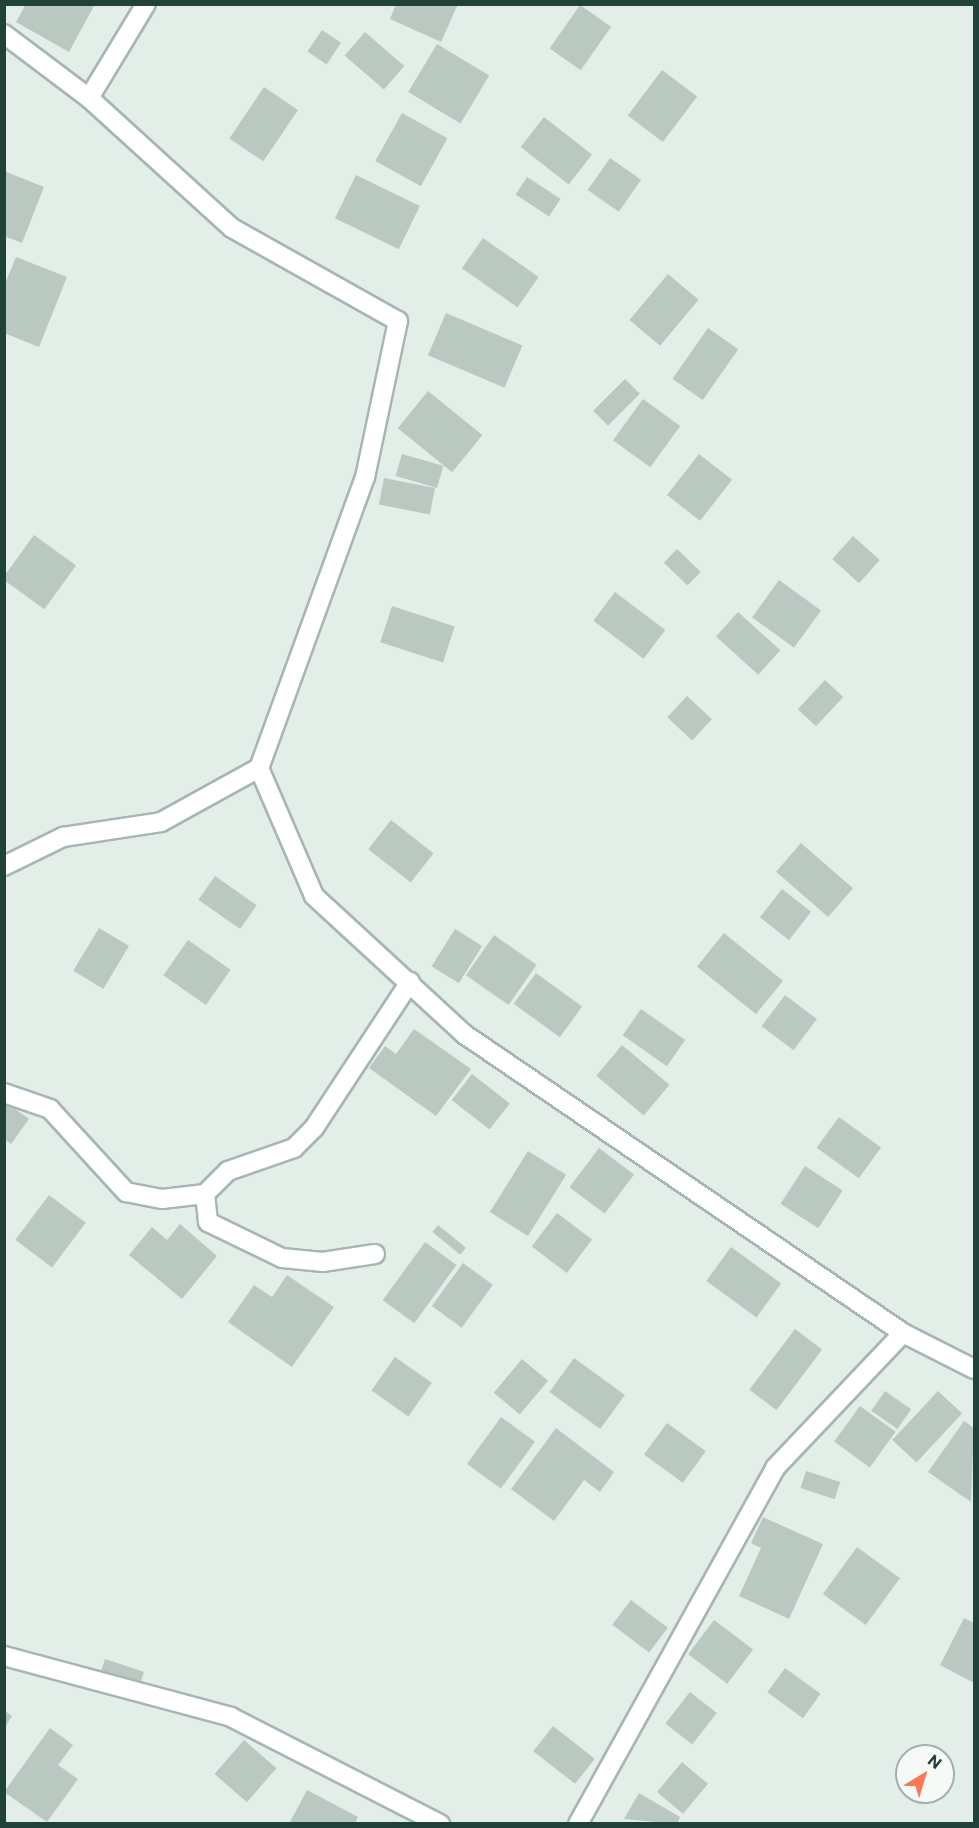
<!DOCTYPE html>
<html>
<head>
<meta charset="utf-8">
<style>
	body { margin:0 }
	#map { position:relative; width:979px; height:1828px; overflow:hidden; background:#e4eee9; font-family:Commissioner,sans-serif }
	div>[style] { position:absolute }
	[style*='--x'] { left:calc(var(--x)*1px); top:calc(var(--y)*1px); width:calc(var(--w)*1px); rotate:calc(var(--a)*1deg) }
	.building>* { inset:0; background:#b9c9c2; transform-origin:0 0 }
	.roads { filter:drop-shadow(2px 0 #a6b7b0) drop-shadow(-2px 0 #a6b7b0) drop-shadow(0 2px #a6b7b0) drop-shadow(0 -2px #a6b7b0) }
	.minor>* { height:18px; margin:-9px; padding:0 9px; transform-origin:9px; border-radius:9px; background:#fff }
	span { translate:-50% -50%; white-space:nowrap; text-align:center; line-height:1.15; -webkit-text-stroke:5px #f5faf7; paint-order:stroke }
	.frame { position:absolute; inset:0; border:6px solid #224138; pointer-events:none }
	.north { position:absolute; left:895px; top:1744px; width:60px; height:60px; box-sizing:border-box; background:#f5faf7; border:2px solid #a1b0ab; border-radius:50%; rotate:38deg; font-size:16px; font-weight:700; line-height:24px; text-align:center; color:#224138 }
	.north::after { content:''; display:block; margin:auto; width:21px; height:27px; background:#fa7856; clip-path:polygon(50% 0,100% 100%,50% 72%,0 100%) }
</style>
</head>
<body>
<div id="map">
	<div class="building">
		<div style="clip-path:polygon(26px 4px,95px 4px,69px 52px,16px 22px)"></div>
		<div style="clip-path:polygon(396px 4px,458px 4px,441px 42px,390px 19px)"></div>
		<div style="left:580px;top:5px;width:38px;height:53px;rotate:35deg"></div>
		<div style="left:322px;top:30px;width:23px;height:26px;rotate:34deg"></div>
		<div style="left:365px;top:32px;width:52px;height:31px;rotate:41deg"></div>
		<div style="left:437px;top:44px;width:61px;height:56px;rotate:31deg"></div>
		<div style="left:662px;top:70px;width:44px;height:57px;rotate:37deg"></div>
		<div style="left:264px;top:87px;width:41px;height:62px;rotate:34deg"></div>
		<div style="left:402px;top:113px;width:52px;height:55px;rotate:29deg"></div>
		<div style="left:544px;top:117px;width:61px;height:38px;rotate:38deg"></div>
		<div style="left:610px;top:158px;width:38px;height:39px;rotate:35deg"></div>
		<div style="clip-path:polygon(4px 171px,44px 187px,22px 243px,4px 236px)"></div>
		<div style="left:356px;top:175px;width:71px;height:48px;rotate:26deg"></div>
		<div style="left:527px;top:177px;width:40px;height:21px;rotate:33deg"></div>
		<div style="left:483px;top:238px;width:68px;height:37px;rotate:35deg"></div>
		<div style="clip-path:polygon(16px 257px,67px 277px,39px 347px,4px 333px,4px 286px)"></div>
		<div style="left:668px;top:274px;width:40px;height:60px;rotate:40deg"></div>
		<div style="left:446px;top:313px;width:83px;height:46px;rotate:23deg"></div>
		<div style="left:708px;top:328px;width:37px;height:62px;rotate:35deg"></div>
		<div style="left:625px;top:379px;width:21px;height:45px;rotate:45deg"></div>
		<div style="left:428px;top:391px;width:70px;height:48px;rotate:39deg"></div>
		<div style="left:643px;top:399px;width:46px;height:51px;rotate:36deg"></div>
		<div style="left:402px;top:454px;width:43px;height:23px;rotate:16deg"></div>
		<div style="left:699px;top:454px;width:42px;height:52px;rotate:38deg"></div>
		<div style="left:384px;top:478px;width:52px;height:27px;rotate:11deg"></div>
		<div style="left:34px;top:535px;width:52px;height:54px;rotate:36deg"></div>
		<div style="left:853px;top:536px;width:36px;height:31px;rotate:42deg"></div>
		<div style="left:677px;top:549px;width:33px;height:19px;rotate:44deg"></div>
		<div style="left:779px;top:580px;width:52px;height:46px;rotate:36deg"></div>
		<div style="left:615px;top:592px;width:63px;height:36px;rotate:37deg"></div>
		<div style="left:392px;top:606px;width:66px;height:38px;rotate:18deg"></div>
		<div style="left:738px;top:612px;width:57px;height:33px;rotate:42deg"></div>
		<div style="left:825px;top:680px;width:25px;height:40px;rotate:43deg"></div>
		<div style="left:687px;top:696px;width:34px;height:29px;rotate:43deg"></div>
		<div style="left:391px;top:820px;width:54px;height:37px;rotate:38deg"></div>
		<div style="left:801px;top:843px;width:69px;height:38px;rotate:41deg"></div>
		<div style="left:215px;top:876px;width:51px;height:29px;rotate:35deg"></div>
		<div style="left:782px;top:889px;width:37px;height:36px;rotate:38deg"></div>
		<div style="left:99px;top:928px;width:35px;height:50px;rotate:31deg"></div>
		<div style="left:455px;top:929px;width:32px;height:44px;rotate:32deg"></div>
		<div style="left:724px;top:933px;width:76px;height:43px;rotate:39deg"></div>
		<div style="left:494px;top:935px;width:52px;height:49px;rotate:35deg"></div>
		<div style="left:188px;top:940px;width:52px;height:43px;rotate:35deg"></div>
		<div style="left:536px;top:973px;width:57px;height:38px;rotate:36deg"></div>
		<div style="left:785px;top:995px;width:40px;height:39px;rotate:37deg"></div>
		<div style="left:641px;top:1009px;width:54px;height:32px;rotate:35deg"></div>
		<div style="clip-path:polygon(414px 1029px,471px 1069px,436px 1116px,369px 1068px,385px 1046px,396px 1054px)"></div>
		<div style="left:622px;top:1045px;width:62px;height:40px;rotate:40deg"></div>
		<div style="left:472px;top:1074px;width:48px;height:33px;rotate:38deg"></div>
		<div style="clip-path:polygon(4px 1101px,29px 1119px,11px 1144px,4px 1139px)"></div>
		<div style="left:839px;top:1117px;width:52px;height:38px;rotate:36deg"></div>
		<div style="left:599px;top:1148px;width:44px;height:49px;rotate:37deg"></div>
		<div style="left:528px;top:1151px;width:45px;height:72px;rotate:32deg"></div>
		<div style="left:805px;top:1166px;width:45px;height:45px;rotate:33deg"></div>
		<div style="left:49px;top:1195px;width:46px;height:56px;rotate:37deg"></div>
		<div style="left:557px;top:1213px;width:44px;height:42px;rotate:37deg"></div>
		<div style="clip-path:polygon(180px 1224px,217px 1256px,182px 1299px,129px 1255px,152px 1227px,167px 1240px)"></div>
		<div style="left:438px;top:1225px;width:36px;height:9px;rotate:39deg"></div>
		<div style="left:425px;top:1242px;width:39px;height:72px;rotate:36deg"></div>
		<div style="left:731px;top:1247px;width:62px;height:42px;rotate:36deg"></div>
		<div style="left:463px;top:1263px;width:37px;height:53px;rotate:36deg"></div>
		<div style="clip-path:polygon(287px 1275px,334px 1307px,292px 1367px,228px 1322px,254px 1285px,272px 1297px)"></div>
		<div style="left:795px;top:1329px;width:34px;height:76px;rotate:37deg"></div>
		<div style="left:395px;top:1357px;width:45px;height:41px;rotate:35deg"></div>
		<div style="left:574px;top:1358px;width:63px;height:42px;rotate:36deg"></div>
		<div style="left:522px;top:1359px;width:34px;height:44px;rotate:40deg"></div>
		<div style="left:885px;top:1391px;width:32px;height:24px;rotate:35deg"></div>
		<div style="left:938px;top:1391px;width:33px;height:67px;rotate:43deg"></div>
		<div style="left:860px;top:1406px;width:44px;height:44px;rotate:36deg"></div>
		<div style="left:501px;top:1417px;width:42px;height:58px;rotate:36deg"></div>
		<div style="clip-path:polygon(964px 1421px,974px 1428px,971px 1502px,928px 1472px)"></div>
		<div style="left:667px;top:1423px;width:48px;height:39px;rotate:36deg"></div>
		<div style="clip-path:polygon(556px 1428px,614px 1472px,600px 1492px,584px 1480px,554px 1521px,511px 1489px)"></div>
		<div style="left:806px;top:1471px;width:36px;height:18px;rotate:18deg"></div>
		<div style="clip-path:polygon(763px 1517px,823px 1544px,789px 1619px,739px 1596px,761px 1548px,751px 1543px)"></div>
		<div style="left:857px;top:1547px;width:53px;height:58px;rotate:36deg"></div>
		<div style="left:631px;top:1600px;width:46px;height:31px;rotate:37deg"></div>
		<div style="clip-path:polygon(964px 1618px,974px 1623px,974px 1683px,940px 1665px)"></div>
		<div style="left:714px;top:1620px;width:49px;height:43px;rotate:37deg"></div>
		<div style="left:105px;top:1659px;width:41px;height:18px;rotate:18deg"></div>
		<div style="left:785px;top:1668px;width:44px;height:30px;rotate:36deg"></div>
		<div style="left:690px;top:1692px;width:34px;height:40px;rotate:38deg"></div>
		<div style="clip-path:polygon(5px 1711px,12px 1716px,5px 1727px)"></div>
		<div style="left:553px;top:1726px;width:53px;height:32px;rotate:38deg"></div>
		<div style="clip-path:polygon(50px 1728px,73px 1745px,58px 1765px,78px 1779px,47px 1822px,4px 1792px)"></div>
		<div style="left:244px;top:1740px;width:43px;height:45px;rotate:41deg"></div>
		<div style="left:682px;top:1762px;width:34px;height:39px;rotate:40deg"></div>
		<div style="clip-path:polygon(307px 1790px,358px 1817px,355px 1824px,289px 1824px)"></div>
		<div style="clip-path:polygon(639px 1793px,680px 1817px,677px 1824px,624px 1819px)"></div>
	</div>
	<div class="roads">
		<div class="minor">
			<div style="--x:4;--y:34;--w:106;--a:37"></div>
			<div style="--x:89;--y:98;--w:193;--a:42.3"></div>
			<div style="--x:232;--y:228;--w:190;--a:29.3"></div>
			<div style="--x:398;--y:321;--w:159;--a:101.9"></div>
			<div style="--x:365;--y:477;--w:310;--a:110"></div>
			<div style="--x:259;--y:768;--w:139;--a:66.7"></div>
			<div style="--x:314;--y:896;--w:204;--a:42.6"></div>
			<div style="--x:464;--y:1034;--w:531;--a:34.26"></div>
			<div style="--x:903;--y:1333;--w:80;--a:26.9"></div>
			<div style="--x:89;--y:98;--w:110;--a:-58.8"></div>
			<div style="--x:4;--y:866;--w:66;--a:-26.2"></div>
			<div style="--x:63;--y:837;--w:99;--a:-8.7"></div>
			<div style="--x:161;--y:822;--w:112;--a:-28.9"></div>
			<div style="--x:4;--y:1093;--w:49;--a:19.2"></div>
			<div style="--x:50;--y:1109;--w:113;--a:47.5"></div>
			<div style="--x:126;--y:1192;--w:37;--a:11"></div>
			<div style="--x:162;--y:1199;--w:43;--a:-6.6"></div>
			<div style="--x:375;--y:1254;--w:53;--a:171.3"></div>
			<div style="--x:323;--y:1262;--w:41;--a:-174.4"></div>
			<div style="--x:282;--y:1258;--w:82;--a:-154.1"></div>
			<div style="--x:208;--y:1222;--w:28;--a:-96"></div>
			<div style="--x:205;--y:1194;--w:33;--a:-45"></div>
			<div style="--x:228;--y:1171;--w:70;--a:-19.2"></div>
			<div style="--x:294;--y:1148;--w:28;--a:-45"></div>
			<div style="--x:314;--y:1128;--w:175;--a:-56.7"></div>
			<div style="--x:4;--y:1656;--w:235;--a:15"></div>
			<div style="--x:231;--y:1717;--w:235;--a:27.1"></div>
			<div style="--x:578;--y:1824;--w:407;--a:-61"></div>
			<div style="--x:775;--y:1468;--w:186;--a:-46.5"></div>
		</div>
	</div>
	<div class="frame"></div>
	<div class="north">N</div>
</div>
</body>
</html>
